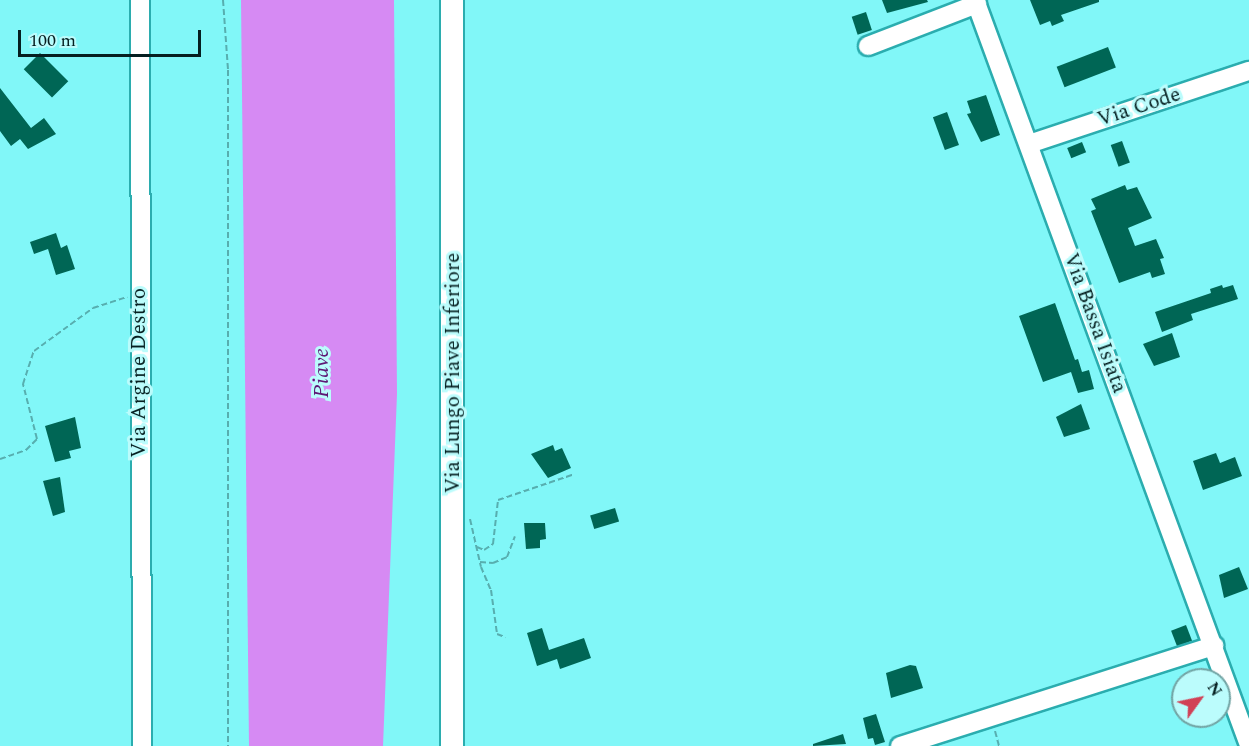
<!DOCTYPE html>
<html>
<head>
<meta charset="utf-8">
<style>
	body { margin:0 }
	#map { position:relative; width:1249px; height:746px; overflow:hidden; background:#81f7f8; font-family:Spectral,serif }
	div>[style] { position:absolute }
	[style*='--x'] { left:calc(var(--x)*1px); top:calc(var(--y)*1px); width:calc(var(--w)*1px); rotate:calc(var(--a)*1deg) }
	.water>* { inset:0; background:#d68af3 }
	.building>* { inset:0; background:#065; transform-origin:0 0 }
	.path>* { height:2px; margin-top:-1px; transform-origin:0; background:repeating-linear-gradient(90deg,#57aeaf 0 6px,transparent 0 9px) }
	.roads { filter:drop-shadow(2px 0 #2badaf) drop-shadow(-2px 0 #2badaf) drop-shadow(0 2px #2badaf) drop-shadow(0 -2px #2badaf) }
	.minor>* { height:18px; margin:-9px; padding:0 9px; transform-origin:9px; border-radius:9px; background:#fff }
	.major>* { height:22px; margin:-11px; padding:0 11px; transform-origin:11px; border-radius:11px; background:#fff }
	span { translate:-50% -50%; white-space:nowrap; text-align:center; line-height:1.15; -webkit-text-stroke:6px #bbfcfc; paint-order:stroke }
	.street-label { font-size:21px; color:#051f20 }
	.water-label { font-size:22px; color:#5e1875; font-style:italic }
	.north { position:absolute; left:1171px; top:668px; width:60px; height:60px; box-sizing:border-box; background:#bbfcfc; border:2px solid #72a4a4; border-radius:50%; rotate:57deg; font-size:16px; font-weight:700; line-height:24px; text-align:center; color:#051f20 }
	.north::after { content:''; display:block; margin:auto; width:21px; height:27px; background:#d14156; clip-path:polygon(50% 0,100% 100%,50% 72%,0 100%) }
	.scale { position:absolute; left:18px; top:30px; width:183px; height:27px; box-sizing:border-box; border:3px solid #051f20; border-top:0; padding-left:8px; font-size:18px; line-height:21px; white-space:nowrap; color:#051f20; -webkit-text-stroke:4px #bbfcfc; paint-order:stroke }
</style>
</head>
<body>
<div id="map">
	<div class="water">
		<div style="clip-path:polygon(241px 0,394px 0,397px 394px,383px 746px,249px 746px)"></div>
	</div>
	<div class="building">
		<div style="clip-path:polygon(882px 0,927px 0,928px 2px,887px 13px)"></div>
		<div style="clip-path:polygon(1030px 0,1099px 0,1099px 2px,1061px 15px,1064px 21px,1052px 26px,1050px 21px,1040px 25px)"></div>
		<div style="left:866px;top:12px;width:19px;height:15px;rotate:72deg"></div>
		<div style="left:1108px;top:47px;width:22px;height:55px;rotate:69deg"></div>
		<div style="left:40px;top:53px;width:40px;height:23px;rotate:45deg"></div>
		<div style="clip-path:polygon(0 88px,31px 128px,44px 118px,56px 134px,28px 149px,20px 139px,11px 146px,0 131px)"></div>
		<div style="clip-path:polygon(986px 95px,1000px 135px,981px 142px,967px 114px,971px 113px,967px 101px)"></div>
		<div style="left:947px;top:112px;width:35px;height:15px;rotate:70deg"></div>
		<div style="left:1122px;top:141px;width:23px;height:12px;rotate:70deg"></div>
		<div style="left:1082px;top:142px;width:11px;height:16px;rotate:68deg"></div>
		<div style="clip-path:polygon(1125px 185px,1127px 190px,1137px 187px,1152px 218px,1128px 228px,1135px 246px,1156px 239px,1164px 258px,1160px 259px,1165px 274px,1152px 278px,1150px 272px,1119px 283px,1091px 211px,1096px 209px,1091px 199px)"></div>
		<div style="clip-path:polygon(56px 233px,61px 248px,67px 245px,75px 269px,56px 275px,48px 249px,34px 254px,30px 242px)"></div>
		<div style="clip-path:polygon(1222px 285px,1223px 288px,1233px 285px,1238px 299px,1191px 314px,1193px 320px,1162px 332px,1155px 312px,1211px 293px,1210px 289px)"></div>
		<div style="clip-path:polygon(1055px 303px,1075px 360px,1078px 359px,1082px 372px,1089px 370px,1094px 389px,1078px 393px,1071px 372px,1043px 382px,1019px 316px)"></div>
		<div style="clip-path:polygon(1172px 333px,1180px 357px,1154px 366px,1143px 344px)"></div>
		<div style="clip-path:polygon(1081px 404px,1090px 429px,1064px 437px,1056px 417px)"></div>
		<div style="clip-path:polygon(75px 417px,81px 448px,69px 451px,71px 458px,55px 462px,45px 426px)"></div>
		<div style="clip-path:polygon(553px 445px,555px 451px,562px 448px,571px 468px,548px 478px,531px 454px)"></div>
		<div style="clip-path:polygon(1216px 453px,1220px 463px,1235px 457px,1242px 476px,1203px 490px,1193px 461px)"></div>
		<div style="clip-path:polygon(60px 477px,65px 512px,53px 516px,43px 481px)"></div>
		<div style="left:615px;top:508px;width:14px;height:26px;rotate:73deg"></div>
		<div style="clip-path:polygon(524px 523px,545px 523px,546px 539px,540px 540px,540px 548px,526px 549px)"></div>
		<div style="clip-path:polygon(1239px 567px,1248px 589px,1224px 598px,1219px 575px)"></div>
		<div style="left:1186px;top:625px;width:17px;height:16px;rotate:69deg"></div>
		<div style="clip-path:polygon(542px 628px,549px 650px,584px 638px,591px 658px,560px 669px,557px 659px,537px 666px,527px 633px)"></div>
		<div style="clip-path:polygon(910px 665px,916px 666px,923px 688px,891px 698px,886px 673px)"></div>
		<div style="clip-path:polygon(876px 714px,885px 742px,875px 745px,873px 738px,868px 739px,863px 718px)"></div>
		<div style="clip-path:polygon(843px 734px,846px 744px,813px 746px,813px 744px)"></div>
	</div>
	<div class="path">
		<div style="--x:223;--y:0;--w:70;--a:85.9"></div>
		<div style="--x:228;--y:70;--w:676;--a:90"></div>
		<div style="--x:0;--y:459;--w:28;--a:-19"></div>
		<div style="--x:26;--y:450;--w:16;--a:-45"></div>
		<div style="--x:37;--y:439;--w:57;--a:-104.3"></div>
		<div style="--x:23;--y:384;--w:35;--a:-72"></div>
		<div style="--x:34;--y:351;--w:73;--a:-36.1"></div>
		<div style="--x:93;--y:308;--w:36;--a:-18"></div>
		<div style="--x:470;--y:519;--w:49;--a:77.1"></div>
		<div style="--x:481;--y:567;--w:25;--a:67"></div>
		<div style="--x:491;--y:590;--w:44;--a:82.2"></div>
		<div style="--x:497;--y:634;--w:9;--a:21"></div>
		<div style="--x:477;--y:547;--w:8;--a:23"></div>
		<div style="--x:484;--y:550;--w:11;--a:-34"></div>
		<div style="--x:493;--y:544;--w:44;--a:-83.5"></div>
		<div style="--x:498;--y:500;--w:81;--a:-18.7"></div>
		<div style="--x:480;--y:562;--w:13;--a:4"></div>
		<div style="--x:493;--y:563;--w:15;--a:-23"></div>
		<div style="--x:507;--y:557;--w:22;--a:-69"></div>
		<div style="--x:995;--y:731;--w:16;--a:75"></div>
	</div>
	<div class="roads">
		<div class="minor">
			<div style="--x:140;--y:0;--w:746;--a:89.85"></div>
			<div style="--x:975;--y:0;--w:794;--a:69.81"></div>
			<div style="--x:868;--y:46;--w:117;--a:-21.1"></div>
			<div style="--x:1029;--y:144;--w:232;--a:-18.4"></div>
			<div style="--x:900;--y:746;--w:330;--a:-17.7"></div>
		</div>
		<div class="major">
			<div style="--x:452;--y:0;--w:746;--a:90"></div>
		</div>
	</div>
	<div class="street-label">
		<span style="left:1139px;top:107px;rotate:-18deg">Via Code</span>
		<span style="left:1095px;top:323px;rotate:70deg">Via Bassa Isiata</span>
		<span style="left:139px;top:373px;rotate:-90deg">Via Argine Destro</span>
		<span style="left:453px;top:373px;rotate:-90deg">Via Lungo Piave Inferiore</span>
	</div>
	<div class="water-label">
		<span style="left:322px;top:373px;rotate:-90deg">Piave</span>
	</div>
	<div class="north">N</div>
	<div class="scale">100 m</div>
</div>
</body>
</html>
